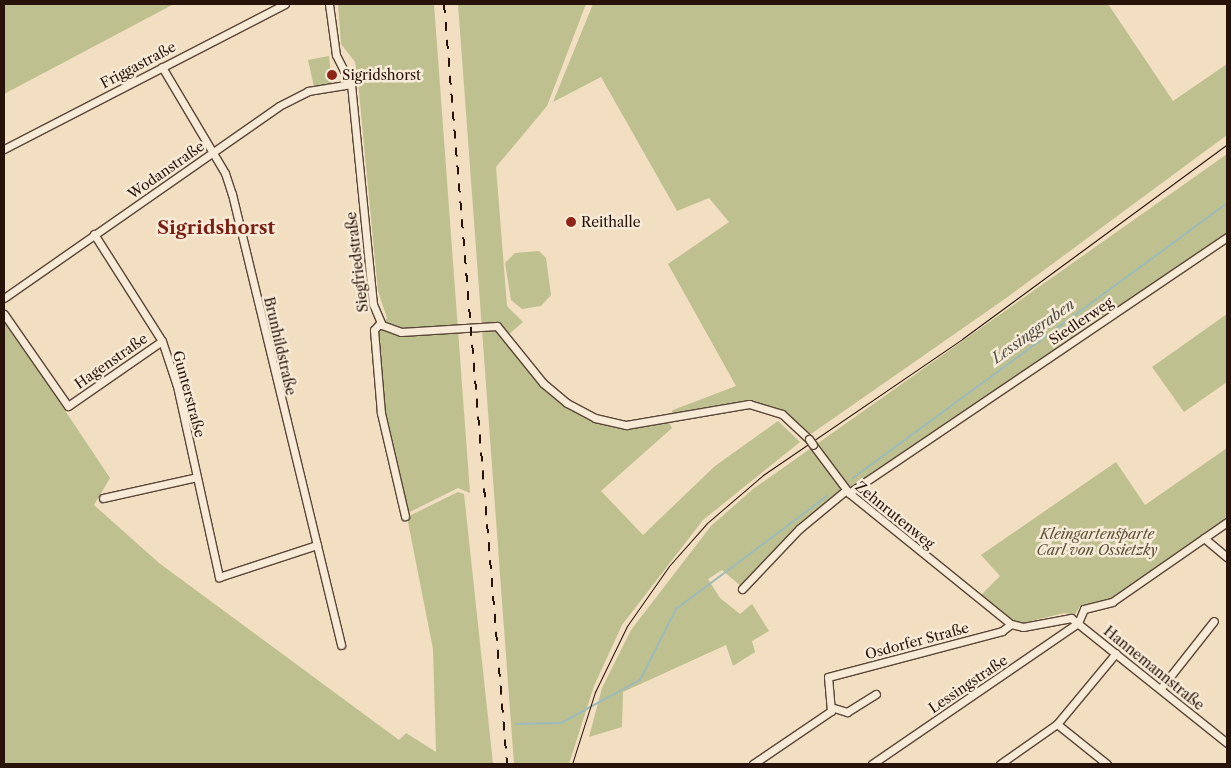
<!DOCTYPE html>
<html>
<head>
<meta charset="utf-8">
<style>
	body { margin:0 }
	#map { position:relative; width:1231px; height:768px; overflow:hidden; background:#f2dec0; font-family:"Libre Caslon Text",serif }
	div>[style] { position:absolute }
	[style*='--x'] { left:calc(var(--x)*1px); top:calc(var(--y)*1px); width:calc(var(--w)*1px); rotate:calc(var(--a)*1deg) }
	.green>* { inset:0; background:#bec090 }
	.stream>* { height:2px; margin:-1px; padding:0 1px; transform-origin:1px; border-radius:1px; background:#9dbbb9 }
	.roads { filter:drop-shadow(1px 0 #5a4638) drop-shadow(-1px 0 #5a4638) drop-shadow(0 1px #5a4638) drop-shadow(0 -1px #5a4638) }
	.minor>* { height:7px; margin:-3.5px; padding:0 3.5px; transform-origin:3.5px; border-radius:3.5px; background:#f7ead6 }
	.tram>* { height:1px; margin:-0.5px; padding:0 0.5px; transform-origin:0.5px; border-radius:0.5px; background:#28130a }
	.rail>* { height:2px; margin-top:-1px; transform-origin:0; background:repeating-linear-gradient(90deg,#28130a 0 9px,transparent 0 18px) }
	.bridges { filter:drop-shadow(1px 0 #5a4638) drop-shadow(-1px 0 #5a4638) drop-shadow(0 1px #5a4638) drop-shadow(0 -1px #5a4638) }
	.minor-bridge>* { height:7px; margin:-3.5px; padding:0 3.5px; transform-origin:3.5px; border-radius:3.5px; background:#f7ead6 }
	.dots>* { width:14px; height:14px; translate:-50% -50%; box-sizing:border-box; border:2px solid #f7ead6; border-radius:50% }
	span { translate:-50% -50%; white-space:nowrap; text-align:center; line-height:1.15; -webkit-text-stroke:5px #f7ead6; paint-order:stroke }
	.street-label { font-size:14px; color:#28130a }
	.poi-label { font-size:14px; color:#28130a }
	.left { translate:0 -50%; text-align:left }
	.park-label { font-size:14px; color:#5c5039; font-style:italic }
	.water-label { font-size:15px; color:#514e47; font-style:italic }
	.district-label { font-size:19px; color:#7a1f14; font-weight:700 }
	.frame { position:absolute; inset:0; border:5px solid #28130a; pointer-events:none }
</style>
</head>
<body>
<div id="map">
	<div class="green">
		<div style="clip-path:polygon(4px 4px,174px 4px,4px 94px)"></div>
		<div style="clip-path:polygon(338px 4px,434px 4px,470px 493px,458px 488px,410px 512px,405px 509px,383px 413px,377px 334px,387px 318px,378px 291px,358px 82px,355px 62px,341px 44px)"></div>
		<div style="clip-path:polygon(458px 4px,586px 4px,547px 106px,496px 167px,507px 306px,523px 322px,508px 335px,543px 383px,595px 417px,626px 425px,668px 421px,672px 428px,601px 491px,643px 535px,715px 466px,778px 421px,800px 442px,703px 520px,622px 625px,594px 686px,569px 764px,514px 764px)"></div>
		<div style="clip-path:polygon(593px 4px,1108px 4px,1173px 101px,1227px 64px,1227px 135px,1009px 296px,811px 434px,785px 412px,750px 401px,670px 415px,673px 410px,736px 386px,668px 264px,729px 222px,709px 198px,677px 211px,601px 77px,553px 102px)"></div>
		<div style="clip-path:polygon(329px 56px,332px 84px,314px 87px,308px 60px)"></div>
		<div style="clip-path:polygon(1227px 154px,1227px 234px,853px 488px,847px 486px,742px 587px,722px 570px,708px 579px,720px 598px,740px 614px,752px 604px,769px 631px,752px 641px,755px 652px,733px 666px,726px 645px,623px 692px,622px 727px,589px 737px,602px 688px,631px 630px,711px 526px,753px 489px)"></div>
		<div style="clip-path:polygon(539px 251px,546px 258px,551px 295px,541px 306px,522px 309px,511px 300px,505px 263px,515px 253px)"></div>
		<div style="clip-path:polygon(1227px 314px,1227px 382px,1184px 412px,1152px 367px)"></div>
		<div style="clip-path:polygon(4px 319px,110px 478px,94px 505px,159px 563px,399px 740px,406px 733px,436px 752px,433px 649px,407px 517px,458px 492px,464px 494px,493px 764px,4px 764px)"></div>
		<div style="clip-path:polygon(1227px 448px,1227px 520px,1110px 599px,1080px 606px,1075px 615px,1064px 613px,1023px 623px,1012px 621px,980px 596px,1000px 576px,981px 555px,1116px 462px,1145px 505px)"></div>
	</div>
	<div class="stream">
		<div style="--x:853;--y:478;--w:464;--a:-36.3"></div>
		<div style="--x:516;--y:724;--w:45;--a:-1.3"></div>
		<div style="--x:561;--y:723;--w:90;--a:-28.6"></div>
		<div style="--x:640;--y:680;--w:80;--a:-63.1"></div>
		<div style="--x:676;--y:609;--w:189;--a:-36.8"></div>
	</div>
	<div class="roads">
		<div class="minor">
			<div style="--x:329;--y:4;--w:51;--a:82.2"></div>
			<div style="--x:336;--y:55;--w:33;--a:63"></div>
			<div style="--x:351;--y:84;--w:221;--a:84.3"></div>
			<div style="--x:373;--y:304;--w:23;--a:67"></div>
			<div style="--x:382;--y:325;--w:20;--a:20"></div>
			<div style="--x:401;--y:332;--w:96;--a:-3.6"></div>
			<div style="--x:497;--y:326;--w:73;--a:51.1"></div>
			<div style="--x:543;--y:383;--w:31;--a:40"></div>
			<div style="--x:567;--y:403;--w:32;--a:28"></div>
			<div style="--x:595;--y:418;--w:32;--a:13"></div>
			<div style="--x:626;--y:425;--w:125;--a:-9.7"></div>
			<div style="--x:749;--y:404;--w:34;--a:17"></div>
			<div style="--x:782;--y:414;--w:37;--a:43"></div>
			<div style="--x:162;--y:67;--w:123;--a:59.3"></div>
			<div style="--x:225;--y:173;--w:22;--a:72"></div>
			<div style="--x:232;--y:194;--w:464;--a:76.4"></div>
			<div style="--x:4;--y:149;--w:316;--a:-27.3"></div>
			<div style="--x:94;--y:234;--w:127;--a:57.6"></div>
			<div style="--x:162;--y:341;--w:47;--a:71.6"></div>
			<div style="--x:177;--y:386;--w:196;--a:77.6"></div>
			<div style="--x:219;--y:577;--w:103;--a:-18.1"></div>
			<div style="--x:4;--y:298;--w:335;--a:-34.9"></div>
			<div style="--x:279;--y:106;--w:33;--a:-27"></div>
			<div style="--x:308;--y:91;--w:44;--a:-9.2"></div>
			<div style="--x:4;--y:314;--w:112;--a:55.2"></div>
			<div style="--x:68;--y:406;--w:114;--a:-34.7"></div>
			<div style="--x:380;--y:323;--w:9;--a:131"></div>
			<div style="--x:374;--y:330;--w:83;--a:85.2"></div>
			<div style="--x:381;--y:413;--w:106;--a:76.9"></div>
			<div style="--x:813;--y:445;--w:60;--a:53.1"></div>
			<div style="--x:849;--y:493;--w:208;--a:39"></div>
			<div style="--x:1011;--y:624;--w:12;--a:14"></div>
			<div style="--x:1023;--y:627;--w:49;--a:-10.6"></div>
			<div style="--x:1071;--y:618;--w:200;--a:38.7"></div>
			<div style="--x:849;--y:493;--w:457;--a:-34.1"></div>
			<div style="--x:103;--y:498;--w:96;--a:-12.6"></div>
			<div style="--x:1204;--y:538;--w:30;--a:40"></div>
			<div style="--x:742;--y:589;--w:83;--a:-46.5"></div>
			<div style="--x:799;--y:529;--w:60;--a:-39.6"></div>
			<div style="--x:1078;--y:623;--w:15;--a:-67"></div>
			<div style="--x:1084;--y:609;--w:29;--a:-14"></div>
			<div style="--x:1112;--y:602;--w:140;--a:-34.8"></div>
			<div style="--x:1161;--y:688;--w:85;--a:-51.7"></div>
			<div style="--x:834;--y:708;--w:14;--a:17"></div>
			<div style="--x:847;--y:712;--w:34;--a:-32"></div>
			<div style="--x:1057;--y:724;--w:64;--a:38.7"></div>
			<div style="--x:753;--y:764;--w:94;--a:-34.2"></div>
			<div style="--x:831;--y:711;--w:34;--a:-95"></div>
			<div style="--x:828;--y:677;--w:180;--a:-14.8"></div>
			<div style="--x:1002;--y:631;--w:11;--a:-38"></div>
			<div style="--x:872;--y:764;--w:250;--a:-34.4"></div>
			<div style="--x:1000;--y:764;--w:70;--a:-35.1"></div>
			<div style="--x:1057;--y:724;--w:92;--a:-50.3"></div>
		</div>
	</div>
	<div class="tram">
		<div style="--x:572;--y:764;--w:76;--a:-72.3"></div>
		<div style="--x:595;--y:692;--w:73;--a:-64.1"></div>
		<div style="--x:627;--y:626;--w:73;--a:-55"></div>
		<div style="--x:669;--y:566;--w:57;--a:-48.5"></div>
		<div style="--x:707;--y:523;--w:74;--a:-40.6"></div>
		<div style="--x:763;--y:475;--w:241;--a:-34.3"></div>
		<div style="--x:962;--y:339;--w:329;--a:-36.3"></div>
	</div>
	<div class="rail">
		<div style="--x:444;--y:4;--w:763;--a:85.26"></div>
	</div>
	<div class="bridges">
		<div class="minor-bridge">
			<div style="--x:809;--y:439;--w:7;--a:56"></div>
		</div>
	</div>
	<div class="dots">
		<div style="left:332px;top:75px;background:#8f2418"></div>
		<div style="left:571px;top:222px;background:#8f2418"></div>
	</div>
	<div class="street-label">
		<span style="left:138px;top:65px;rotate:-28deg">Friggastraße</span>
		<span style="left:166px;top:170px;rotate:-35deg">Wodanstraße</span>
		<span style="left:357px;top:262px;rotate:-97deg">Siegfriedstraße</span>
		<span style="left:1081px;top:321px;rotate:-34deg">Siedlerweg</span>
		<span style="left:280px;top:346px;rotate:77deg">Brunhildstraße</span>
		<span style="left:111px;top:361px;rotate:-35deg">Hagenstraße</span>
		<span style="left:189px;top:394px;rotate:75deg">Gunterstraße</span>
		<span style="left:895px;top:515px;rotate:39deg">Zehnrutenweg</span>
		<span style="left:917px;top:641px;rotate:-15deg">Osdorfer Straße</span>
		<span style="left:1154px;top:668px;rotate:39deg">Hannemannstraße</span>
		<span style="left:968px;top:684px;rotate:-34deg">Lessingstraße</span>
	</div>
	<div class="poi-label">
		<span class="left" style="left:342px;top:75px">Sigridshorst</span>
		<span class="left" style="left:581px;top:222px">Reithalle</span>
	</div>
	<div class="park-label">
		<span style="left:1097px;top:542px">Kleingartensparte<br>Carl von Ossietzky</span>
	</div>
	<div class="water-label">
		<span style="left:1033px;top:331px;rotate:-36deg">Lessinggraben</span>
	</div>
	<div class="district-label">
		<span style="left:216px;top:228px">Sigridshorst</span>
	</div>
	<div class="frame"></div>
</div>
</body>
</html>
